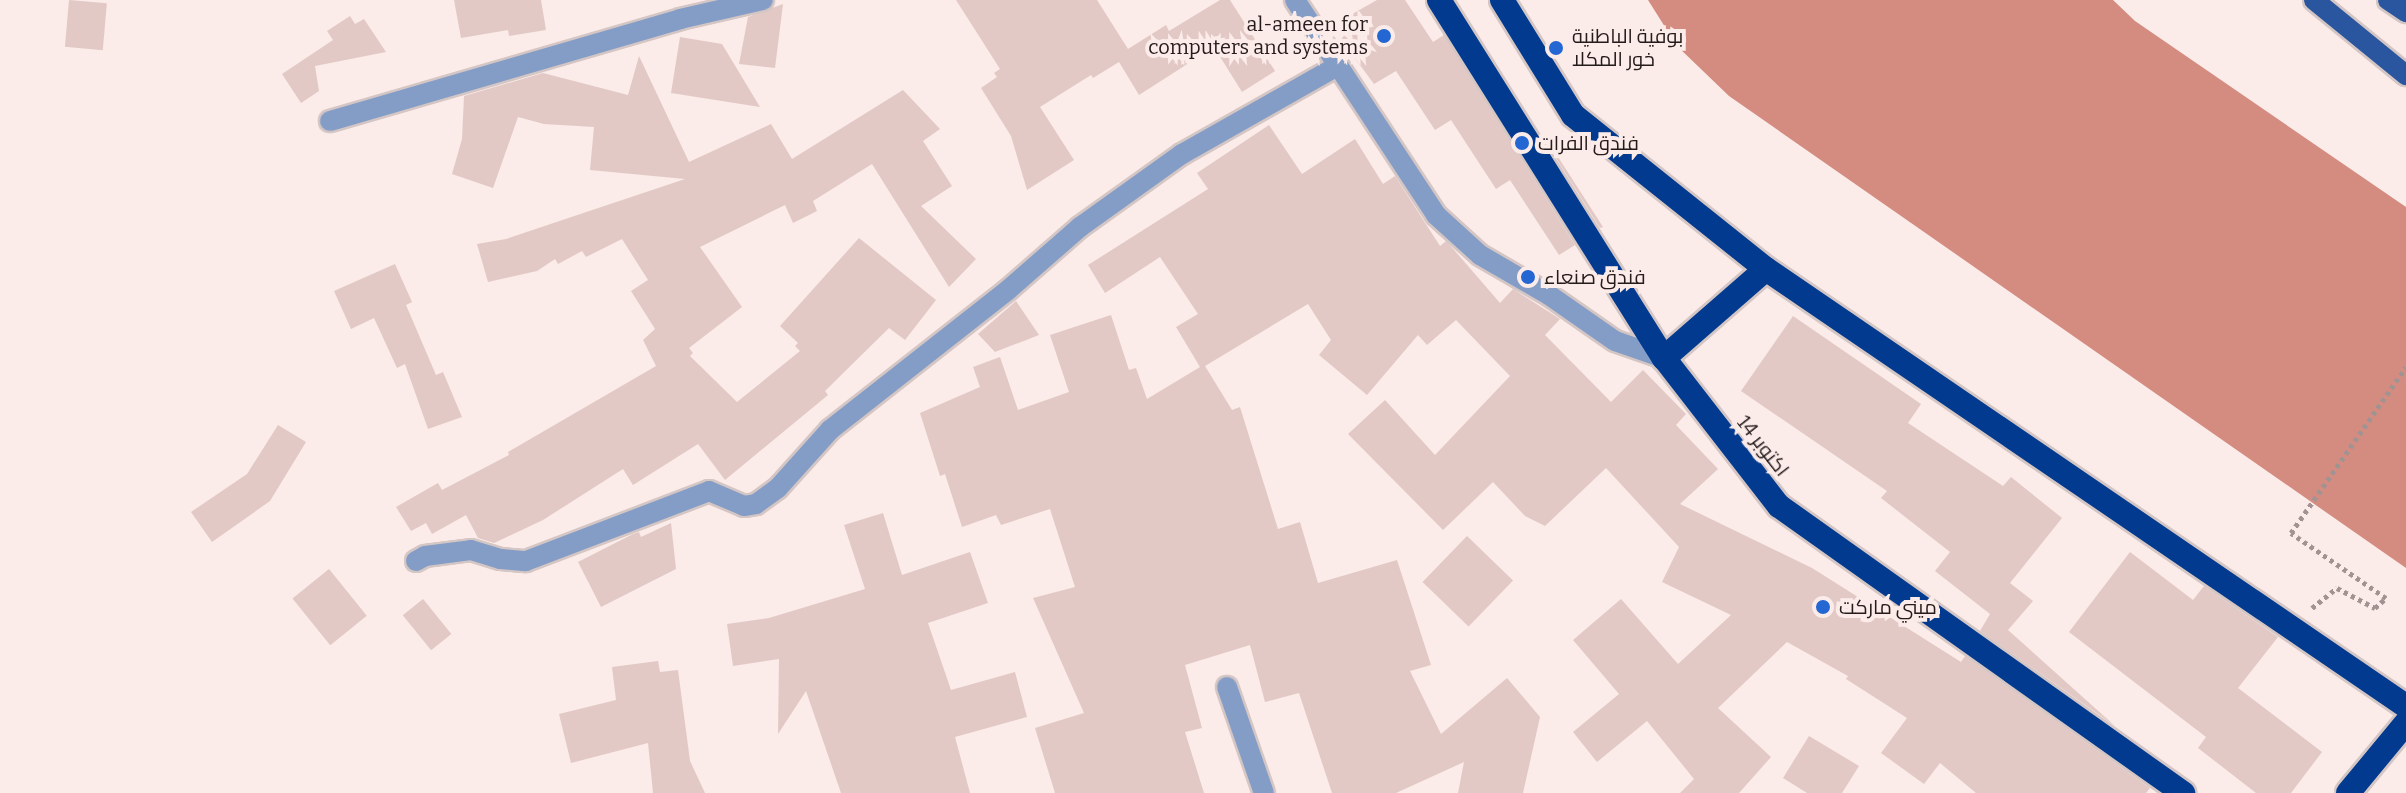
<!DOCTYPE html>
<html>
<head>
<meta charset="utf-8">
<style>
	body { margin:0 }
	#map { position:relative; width:2406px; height:793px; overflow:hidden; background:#fbebe9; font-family:Bitter,Cairo,serif }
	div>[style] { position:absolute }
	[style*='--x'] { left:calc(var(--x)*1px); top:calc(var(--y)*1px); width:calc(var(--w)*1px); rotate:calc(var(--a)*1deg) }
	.water>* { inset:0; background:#d48c81 }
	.building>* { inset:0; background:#e2c9c5; transform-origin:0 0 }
	.path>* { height:5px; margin-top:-2.5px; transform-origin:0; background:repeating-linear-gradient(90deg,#a09391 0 4px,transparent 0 8px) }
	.roads { filter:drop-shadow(2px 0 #d4c6c4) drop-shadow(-2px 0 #d4c6c4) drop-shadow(0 2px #d4c6c4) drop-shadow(0 -2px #d4c6c4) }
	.minor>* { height:20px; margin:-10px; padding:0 10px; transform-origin:10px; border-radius:10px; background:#849dc7 }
	.major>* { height:20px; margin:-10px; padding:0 10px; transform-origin:10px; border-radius:10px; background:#2a569f }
	.highway>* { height:24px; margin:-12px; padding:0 12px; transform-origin:12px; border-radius:12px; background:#013a8f }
	.dots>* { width:22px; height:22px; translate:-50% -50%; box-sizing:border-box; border:4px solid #fbebe9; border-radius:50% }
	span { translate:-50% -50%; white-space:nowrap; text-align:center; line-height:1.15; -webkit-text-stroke:8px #fbebe9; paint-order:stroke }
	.poi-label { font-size:20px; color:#241b1a }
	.right { translate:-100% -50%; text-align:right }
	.left { translate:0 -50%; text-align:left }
	.street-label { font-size:20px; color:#241b1a }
</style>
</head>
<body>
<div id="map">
	<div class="water">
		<div style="clip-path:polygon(1648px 0,2113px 0,2135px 21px,2406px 207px,2406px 568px,1729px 96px,1677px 46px)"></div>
	</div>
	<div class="building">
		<div style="left:69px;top:0;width:38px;height:47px;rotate:5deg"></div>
		<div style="clip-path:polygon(454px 0,541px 0,546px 30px,509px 36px,508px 30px,461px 38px)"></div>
		<div style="clip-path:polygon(956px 0,1097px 0,1128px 49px,1166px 25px,1169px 31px,1220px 0,1230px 0,1275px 71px,1242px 92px,1214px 47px,1139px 95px,1119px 62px,1093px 78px,1091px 75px,1040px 107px,1074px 160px,1027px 190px,1011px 136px,981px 88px,997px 77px,994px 73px,1000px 69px)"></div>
		<div style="clip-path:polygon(1377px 0,1405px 0,1433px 42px,1444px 35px,1575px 245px,1559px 255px,1510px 180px,1496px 189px,1451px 120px,1435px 130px,1396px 71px,1374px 84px,1331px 26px)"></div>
		<div style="clip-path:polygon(783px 4px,775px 68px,739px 64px,748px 17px)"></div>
		<div style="clip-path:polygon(350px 16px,355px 24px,364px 19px,386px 52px,315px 66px,319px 91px,301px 103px,282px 74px,333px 40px,327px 31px)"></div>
		<div style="clip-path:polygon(680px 37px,722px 44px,760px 107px,671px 93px)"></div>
		<div style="clip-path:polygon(639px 56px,689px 162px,771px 124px,792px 159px,903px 90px,940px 129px,923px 141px,952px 186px,921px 206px,976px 259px,949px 287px,872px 164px,813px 201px,817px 211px,793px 223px,785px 205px,700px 247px,742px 307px,689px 348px,693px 353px,690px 356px,737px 402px,800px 351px,795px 346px,798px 343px,780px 326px,859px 238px,936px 300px,905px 340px,889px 328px,825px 391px,828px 395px,725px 480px,698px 444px,633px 485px,623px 469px,543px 520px,494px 543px,478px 538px,466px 515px,432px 534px,426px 523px,411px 531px,396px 507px,438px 483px,442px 490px,509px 455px,508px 452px,656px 366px,643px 340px,655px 329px,631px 291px,648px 280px,622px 239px,586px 257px,582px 251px,558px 264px,555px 259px,537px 271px,488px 282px,477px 244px,506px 239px,685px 179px,590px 170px,594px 127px,544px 124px,518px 117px,493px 188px,452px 174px,462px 139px,464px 96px,543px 73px,628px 95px)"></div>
		<div style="clip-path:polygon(1269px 125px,1302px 174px,1355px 139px,1383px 184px,1395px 176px,1440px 246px,1446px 241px,1449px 244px,1500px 303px,1513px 289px,1560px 319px,1545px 335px,1611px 402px,1643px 370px,1686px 414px,1676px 425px,1718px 469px,1680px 504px,1812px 568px,1961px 662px,1965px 656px,2150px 788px,2146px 793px,1976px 793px,1940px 763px,1924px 784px,1881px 753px,1907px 718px,1846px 679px,1848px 676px,1787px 642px,1718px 708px,1771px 757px,1739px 793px,1680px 793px,1694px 779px,1647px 721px,1597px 762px,1573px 732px,1619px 694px,1573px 640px,1621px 599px,1678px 664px,1731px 615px,1662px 582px,1679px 547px,1606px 468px,1545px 526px,1525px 516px,1493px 482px,1443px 530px,1348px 434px,1385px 400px,1435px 455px,1510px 376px,1456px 320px,1427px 345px,1418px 335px,1367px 395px,1319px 355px,1331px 340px,1308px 304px,1205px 366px,1232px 410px,1240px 407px,1278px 529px,1300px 522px,1318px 583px,1397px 560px,1431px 665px,1410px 671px,1441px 734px,1507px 678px,1540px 717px,1523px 793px,1458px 793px,1464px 762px,1396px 793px,1332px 793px,1299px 693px,1265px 702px,1250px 645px,1185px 665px,1202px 728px,1185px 732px,1204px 793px,1055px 793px,1035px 728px,1084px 713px,1033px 598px,1075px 587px,1050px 509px,1001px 525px,996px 515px,962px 527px,945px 474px,940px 476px,920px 413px,980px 387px,973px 367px,1000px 357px,1018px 410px,1069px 392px,1050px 335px,1111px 315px,1129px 370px,1136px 368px,1147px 399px,1200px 367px,1176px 327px,1198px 314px,1160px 257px,1105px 293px,1088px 265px,1208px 189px,1197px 173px)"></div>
		<div style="clip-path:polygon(1558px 157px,1603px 227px,1600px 228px,1556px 158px)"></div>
		<div style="clip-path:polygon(395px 264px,412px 302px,406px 305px,436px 375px,443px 372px,462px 417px,428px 429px,405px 364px,397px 368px,374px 318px,351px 329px,334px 291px)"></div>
		<div style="clip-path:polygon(1016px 301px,1039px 335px,995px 352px,978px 334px)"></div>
		<div style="clip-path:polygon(1793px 316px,1921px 404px,1908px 423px,2003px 486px,2011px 477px,2062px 518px,2010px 583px,2033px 601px,2008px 630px,2115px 726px,1980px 631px,1990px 614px,1935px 571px,1950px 552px,1881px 498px,1887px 491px,1741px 391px)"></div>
		<div style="clip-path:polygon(278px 425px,306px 442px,270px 501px,212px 542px,191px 512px,247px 474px)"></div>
		<div style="clip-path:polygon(883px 513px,902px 575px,970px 552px,988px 603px,928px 623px,951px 690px,1015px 672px,1027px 717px,955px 737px,970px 793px,841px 793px,806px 691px,778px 734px,779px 659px,733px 666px,727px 624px,769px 618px,865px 589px,844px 525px)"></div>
		<div style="clip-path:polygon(671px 523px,676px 569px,601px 607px,578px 562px,633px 534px,639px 532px,641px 537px)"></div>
		<div style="left:1467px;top:536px;width:64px;height:64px;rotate:44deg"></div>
		<div style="clip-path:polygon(2130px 552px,2193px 600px,2204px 586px,2278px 637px,2238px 688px,2322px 752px,2291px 793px,2256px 793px,2198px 748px,2206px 737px,2069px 632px)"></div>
		<div style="left:329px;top:569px;width:60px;height:47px;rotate:51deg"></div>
		<div style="left:423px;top:599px;width:45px;height:26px;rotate:51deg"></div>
		<div style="clip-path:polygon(658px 661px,660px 672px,678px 670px,690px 761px,705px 793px,653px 793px,648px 743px,571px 763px,559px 714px,616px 700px,612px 667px)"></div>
		<div style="clip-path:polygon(1809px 736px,1859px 766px,1842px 793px,1807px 793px,1783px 778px)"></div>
	</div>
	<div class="path">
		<div style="--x:2312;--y:608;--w:32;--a:-39"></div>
		<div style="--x:2337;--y:588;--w:43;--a:27.8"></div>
		<div style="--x:2375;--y:608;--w:15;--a:-42"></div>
		<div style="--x:2386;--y:598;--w:115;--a:-145.6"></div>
		<div style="--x:2291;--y:533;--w:202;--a:-55.3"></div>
	</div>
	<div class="roads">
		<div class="minor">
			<div style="--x:1295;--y:0;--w:257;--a:56.7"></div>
			<div style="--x:1436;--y:215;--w:59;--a:42.3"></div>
			<div style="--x:1480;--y:255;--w:80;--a:30.1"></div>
			<div style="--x:1549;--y:295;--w:80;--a:34.9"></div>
			<div style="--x:1615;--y:341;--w:52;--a:19.1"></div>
			<div style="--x:330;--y:121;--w:365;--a:-16.2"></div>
			<div style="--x:680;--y:19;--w:85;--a:-12.9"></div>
			<div style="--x:416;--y:561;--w:10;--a:-29"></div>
			<div style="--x:425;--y:556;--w:46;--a:-7.4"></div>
			<div style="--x:471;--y:550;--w:31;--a:17"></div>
			<div style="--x:501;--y:559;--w:25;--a:5"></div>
			<div style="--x:526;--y:561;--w:196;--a:-20.9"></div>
			<div style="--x:709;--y:491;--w:38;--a:23"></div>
			<div style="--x:744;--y:506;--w:12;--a:-9"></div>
			<div style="--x:756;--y:504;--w:27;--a:-36"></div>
			<div style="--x:778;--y:488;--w:78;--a:-48.1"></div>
			<div style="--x:830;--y:430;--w:226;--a:-38.2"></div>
			<div style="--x:1008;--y:290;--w:96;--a:-41.2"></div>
			<div style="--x:1080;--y:227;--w:125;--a:-35.6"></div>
			<div style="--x:1182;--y:154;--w:177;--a:-29.5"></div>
			<div style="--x:1227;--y:687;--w:112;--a:70.8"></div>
		</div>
		<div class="major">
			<div style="--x:2314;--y:0;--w:119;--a:39.2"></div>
			<div style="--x:2388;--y:0;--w:22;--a:34"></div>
		</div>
		<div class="highway">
			<div style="--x:1439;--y:0;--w:423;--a:57.9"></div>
			<div style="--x:1664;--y:358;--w:187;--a:52.2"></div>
			<div style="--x:1779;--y:506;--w:496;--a:35.4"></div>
			<div style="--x:1502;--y:0;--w:135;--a:58.3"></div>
			<div style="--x:1573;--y:115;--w:247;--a:38.6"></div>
			<div style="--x:1766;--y:269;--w:775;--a:34.33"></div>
			<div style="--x:1664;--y:358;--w:135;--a:-41.1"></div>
			<div style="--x:2348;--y:793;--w:91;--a:-50.4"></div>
		</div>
	</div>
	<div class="dots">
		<div style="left:1384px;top:36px;background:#2467d3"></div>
		<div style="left:1556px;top:48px;background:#2467d3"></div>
		<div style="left:1522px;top:143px;background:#2467d3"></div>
		<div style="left:1528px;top:277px;background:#2467d3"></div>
		<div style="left:1823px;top:607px;background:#2467d3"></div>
	</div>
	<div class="poi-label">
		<span class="right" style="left:1368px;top:36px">al-ameen for<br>computers and systems</span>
		<span class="left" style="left:1572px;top:48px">بوفية الباطنية<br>خور المكلا</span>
		<span class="left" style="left:1538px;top:143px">فندق الفرات</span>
		<span class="left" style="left:1544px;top:277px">فندق صنعاء</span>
		<span class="left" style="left:1839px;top:607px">ميني ماركت</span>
	</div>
	<div class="street-label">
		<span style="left:1763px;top:446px;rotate:52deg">14 اكتوبر</span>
	</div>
</div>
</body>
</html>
